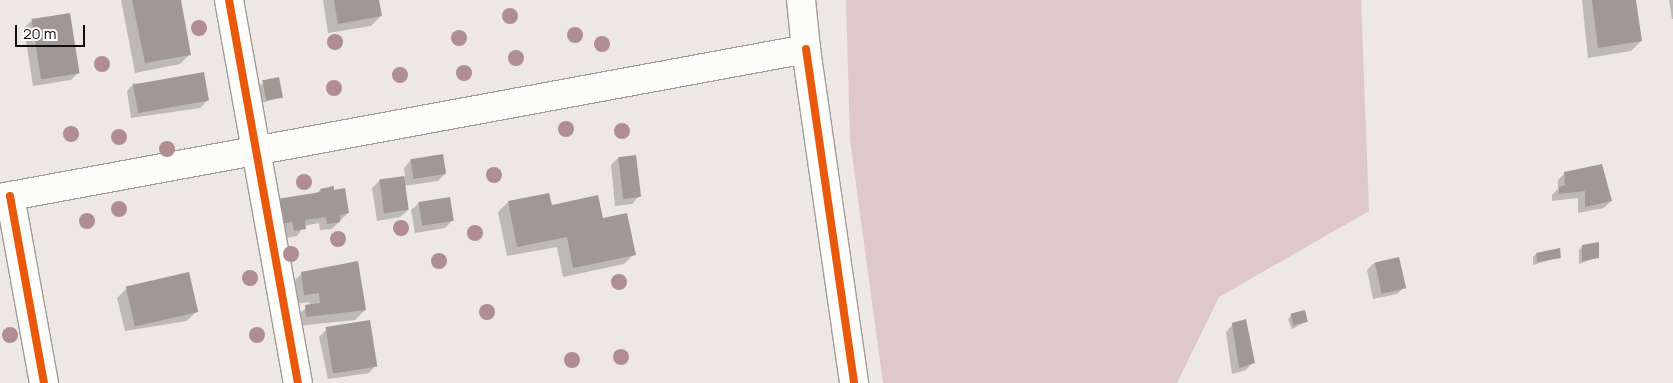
<!DOCTYPE html>
<html>
<head>
<meta charset="utf-8">
<style>
	body { margin:0 }
	#map { position:relative; width:1673px; height:383px; overflow:hidden; background:#ede8e3; font-family:Manrope,sans-serif }
	div>[style] { position:absolute }
	[style*='--x'] { left:calc(var(--x)*1px); top:calc(var(--y)*1px); width:calc(var(--w)*1px); rotate:calc(var(--a)*1deg) }
	.green>* { inset:0; background:#dec8c8 }
	.shadow>* { inset:0; background:#0003 }
	.building>* { inset:0; background:#a19894; transform-origin:0 0 }
	.roads { filter:drop-shadow(1px 0 #a09c99) drop-shadow(-1px 0 #a09c99) drop-shadow(0 1px #a09c99) drop-shadow(0 -1px #a09c99) }
	.minor>* { height:28px; margin:-14px; padding:0 14px; transform-origin:14px; border-radius:14px; background:#fcfcfb }
	.tertiary>* { height:28px; margin:-14px; padding:0 14px; transform-origin:14px; border-radius:14px; background:#fcfcfb }
	.secondary>* { height:28px; margin:-14px; padding:0 14px; transform-origin:14px; border-radius:14px; background:#fcfcfb }
	.cycleway>* { height:8px; margin:-4px; padding:0 4px; transform-origin:4px; border-radius:4px; background:#e8590c }
	.trees>* { width:16px; height:16px; margin:-8px; border-radius:50%; background:#af8d90 }
	span { translate:-50% -50%; white-space:nowrap; text-align:center; line-height:1.15; -webkit-text-stroke:5px #fff; paint-order:stroke }
	.scale { position:absolute; left:15px; top:25px; width:70px; height:22px; box-sizing:border-box; border:2px solid #110d0b; border-top:0; padding-left:6px; font-size:15px; line-height:18px; white-space:nowrap; color:#110d0b; -webkit-text-stroke:4px #fff; paint-order:stroke }
</style>
</head>
<body>
<div id="map">
	<div class="green">
		<div style="clip-path:polygon(846px 0,1361px 0,1369px 211px,1219px 297px,1177px 383px,883px 383px,850px 140px)"></div>
	</div>
	<div class="shadow">
		<div style="clip-path:polygon(121px 0,180px 0,190px 54px,180px 64px,135px 73px)"></div>
		<div style="clip-path:polygon(323px 0,378px 0,381px 16px,371px 26px,328px 33px)"></div>
		<div style="clip-path:polygon(1582px 0,1635px 0,1641px 41px,1631px 51px,1588px 58px)"></div>
		<div style="clip-path:polygon(1669px 0,1673px 0,1673px 19px,1672px 19px)"></div>
		<div style="clip-path:polygon(31px 21px,78px 73px,71px 80px,33px 86px,24px 28px)"></div>
		<div style="clip-path:polygon(278px 79px,281px 97px,262px 103px,259px 85px)"></div>
		<div style="clip-path:polygon(134px 83px,208px 100px,200px 108px,131px 118px,127px 91px)"></div>
		<div style="clip-path:polygon(618px 158px,639px 196px,632px 204px,615px 206px,611px 165px)"></div>
		<div style="clip-path:polygon(411px 160px,445px 174px,438px 181px,404px 186px,408px 210px,400px 217px,377px 221px,372px 188px,379px 181px,405px 177px,404px 168px)"></div>
		<div style="clip-path:polygon(1565px 173px,1611px 201px,1604px 208px,1578px 213px,1578px 198px,1552px 201px,1552px 195px,1558px 189px,1558px 180px)"></div>
		<div style="clip-path:polygon(320px 190px,333px 191px,348px 213px,332px 229px,320px 230px,319px 223px,304px 226px,297px 236px,287px 238px,285px 229px,274px 230px)"></div>
		<div style="clip-path:polygon(548px 194px,551px 206px,602px 219px,634px 254px,624px 264px,563px 277px,557px 247px,507px 256px,498px 212px,508px 202px)"></div>
		<div style="clip-path:polygon(419px 203px,453px 220px,445px 228px,415px 233px,411px 210px)"></div>
		<div style="clip-path:polygon(1582px 246px,1598px 257px,1579px 264px,1579px 250px)"></div>
		<div style="clip-path:polygon(1536px 254px,1560px 257px,1533px 265px,1533px 257px)"></div>
		<div style="clip-path:polygon(1374px 263px,1404px 287px,1397px 294px,1373px 299px,1367px 270px)"></div>
		<div style="clip-path:polygon(302px 273px,365px 310px,355px 320px,297px 326px,296px 316px,310px 305px,309px 302px,294px 304px,292px 283px)"></div>
		<div style="clip-path:polygon(127px 288px,197px 311px,187px 321px,125px 331px,117px 298px)"></div>
		<div style="clip-path:polygon(1292px 315px,1306px 322px,1292px 329px,1288px 319px)"></div>
		<div style="clip-path:polygon(1233px 324px,1253px 362px,1246px 370px,1232px 374px,1226px 332px)"></div>
		<div style="clip-path:polygon(327px 329px,376px 365px,369px 373px,328px 379px,319px 337px)"></div>
	</div>
	<div class="building">
		<div style="clip-path:polygon(132px 0,181px 0,191px 55px,145px 63px)"></div>
		<div style="clip-path:polygon(334px 0,379px 0,382px 16px,338px 24px)"></div>
		<div style="clip-path:polygon(1592px 0,1636px 0,1642px 41px,1598px 48px)"></div>
		<div style="left:70px;top:13px;width:61px;height:39px;rotate:81deg"></div>
		<div style="left:204px;top:72px;width:29px;height:72px;rotate:80deg"></div>
		<div style="left:279px;top:77px;width:21px;height:17px;rotate:79deg"></div>
		<div style="left:443px;top:154px;width:20px;height:33px;rotate:81deg"></div>
		<div style="left:636px;top:155px;width:42px;height:18px;rotate:83deg"></div>
		<div style="clip-path:polygon(1602px 164px,1612px 201px,1585px 207px,1585px 191px,1559px 194px,1559px 187px,1565px 185px,1564px 172px)"></div>
		<div style="left:404px;top:176px;width:34px;height:25px;rotate:82deg"></div>
		<div style="clip-path:polygon(334px 186px,334px 190px,345px 188px,349px 213px,340px 215px,340px 222px,327px 224px,326px 217px,305px 220px,306px 229px,294px 231px,292px 222px,281px 224px,277px 199px,321px 192px,320px 189px)"></div>
		<div style="clip-path:polygon(549px 193px,552px 205px,598px 195px,603px 218px,627px 213px,636px 255px,573px 268px,567px 237px,517px 247px,508px 201px)"></div>
		<div style="left:450px;top:197px;width:24px;height:32px;rotate:81deg"></div>
		<div style="clip-path:polygon(1599px 242px,1599px 258px,1582px 261px,1582px 245px)"></div>
		<div style="clip-path:polygon(1560px 248px,1561px 258px,1537px 262px,1536px 253px)"></div>
		<div style="left:1399px;top:257px;width:32px;height:25px;rotate:77deg"></div>
		<div style="clip-path:polygon(358px 261px,366px 310px,306px 317px,305px 305px,320px 303px,319px 293px,304px 295px,301px 272px)"></div>
		<div style="left:189px;top:272px;width:41px;height:65px;rotate:77deg"></div>
		<div style="left:1305px;top:310px;width:12px;height:15px;rotate:76deg"></div>
		<div style="clip-path:polygon(1246px 319px,1255px 363px,1239px 368px,1232px 323px)"></div>
		<div style="left:370px;top:320px;width:47px;height:45px;rotate:81deg"></div>
	</div>
	<div class="roads">
		<div class="minor">
			<div style="--x:229;--y:0;--w:389;--a:79.8"></div>
			<div style="--x:10;--y:196;--w:190;--a:79.7"></div>
		</div>
		<div class="tertiary">
			<div style="--x:806;--y:49;--w:337;--a:81.8"></div>
		</div>
		<div class="secondary">
			<div style="--x:0;--y:198;--w:820;--a:-10.47"></div>
			<div style="--x:806;--y:49;--w:49;--a:-95.8"></div>
		</div>
	</div>
	<div class="cycleway">
		<div style="--x:229;--y:0;--w:389;--a:79.8"></div>
		<div style="--x:806;--y:49;--w:337;--a:81.8"></div>
		<div style="--x:10;--y:196;--w:190;--a:79.7"></div>
	</div>
	<div class="trees">
		<div style="left:510px;top:16px"></div>
		<div style="left:199px;top:28px"></div>
		<div style="left:575px;top:35px"></div>
		<div style="left:459px;top:38px"></div>
		<div style="left:335px;top:42px"></div>
		<div style="left:602px;top:44px"></div>
		<div style="left:516px;top:58px"></div>
		<div style="left:102px;top:64px"></div>
		<div style="left:464px;top:73px"></div>
		<div style="left:400px;top:75px"></div>
		<div style="left:334px;top:88px"></div>
		<div style="left:566px;top:129px"></div>
		<div style="left:622px;top:131px"></div>
		<div style="left:71px;top:134px"></div>
		<div style="left:119px;top:137px"></div>
		<div style="left:167px;top:149px"></div>
		<div style="left:494px;top:175px"></div>
		<div style="left:304px;top:182px"></div>
		<div style="left:119px;top:209px"></div>
		<div style="left:87px;top:221px"></div>
		<div style="left:401px;top:228px"></div>
		<div style="left:475px;top:233px"></div>
		<div style="left:338px;top:239px"></div>
		<div style="left:291px;top:254px"></div>
		<div style="left:439px;top:261px"></div>
		<div style="left:250px;top:278px"></div>
		<div style="left:619px;top:282px"></div>
		<div style="left:487px;top:312px"></div>
		<div style="left:10px;top:335px"></div>
		<div style="left:257px;top:335px"></div>
		<div style="left:621px;top:357px"></div>
		<div style="left:572px;top:360px"></div>
	</div>
	<div class="scale">20 m</div>
</div>
</body>
</html>
